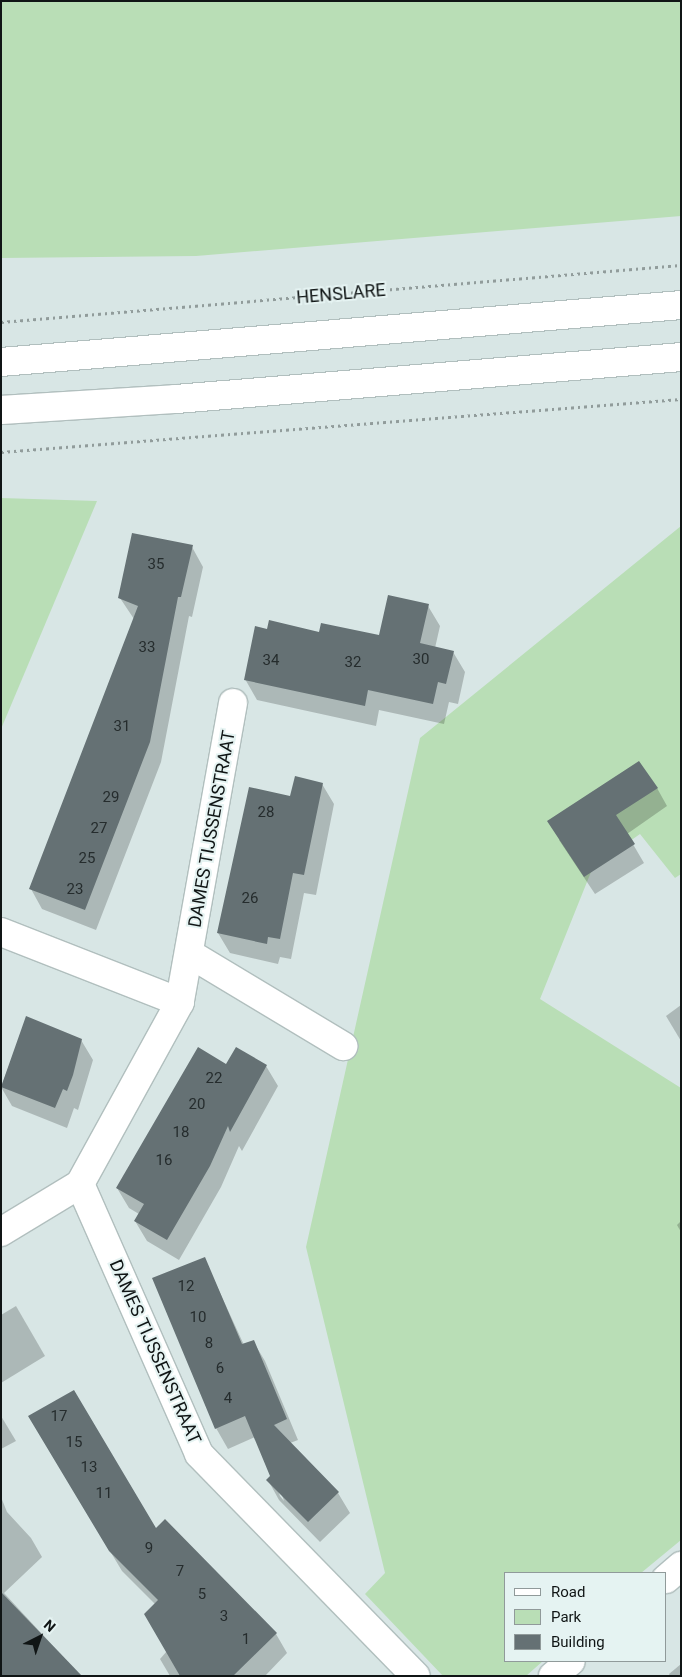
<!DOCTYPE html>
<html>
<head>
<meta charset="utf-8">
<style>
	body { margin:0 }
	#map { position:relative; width:682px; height:1677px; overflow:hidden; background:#d8e6e5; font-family:Roboto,sans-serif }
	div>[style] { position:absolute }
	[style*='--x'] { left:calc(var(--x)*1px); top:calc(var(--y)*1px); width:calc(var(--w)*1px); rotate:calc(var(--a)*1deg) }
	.green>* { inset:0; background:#b9deb6 }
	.shadow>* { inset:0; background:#0003 }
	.building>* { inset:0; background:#657174 }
	.path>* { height:3px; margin-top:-1.5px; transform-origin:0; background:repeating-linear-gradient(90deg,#919c9b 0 2.5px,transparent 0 6.5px) }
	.roads { filter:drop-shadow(1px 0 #b1bfbe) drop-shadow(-1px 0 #b1bfbe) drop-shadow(0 1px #b1bfbe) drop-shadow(0 -1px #b1bfbe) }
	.minor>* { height:28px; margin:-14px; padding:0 14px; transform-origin:14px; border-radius:14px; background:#fff }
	span { translate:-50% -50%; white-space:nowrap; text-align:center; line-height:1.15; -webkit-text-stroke:4px #e5f3f2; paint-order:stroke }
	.number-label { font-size:15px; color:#252c2d }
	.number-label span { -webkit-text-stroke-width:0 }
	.street-label { font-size:18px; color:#101515 }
	.frame { position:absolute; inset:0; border:2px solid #101515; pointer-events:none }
	.legend { position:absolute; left:504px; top:1572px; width:162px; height:90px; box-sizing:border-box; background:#e5f3f2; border:1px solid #909a9a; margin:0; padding:6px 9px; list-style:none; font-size:15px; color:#101515 }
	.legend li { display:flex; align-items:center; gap:10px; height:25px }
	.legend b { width:25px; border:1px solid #909a9a }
	.north { position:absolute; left:15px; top:1612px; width:50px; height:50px; -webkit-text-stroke:4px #e5f3f2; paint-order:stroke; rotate:41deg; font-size:14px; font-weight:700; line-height:20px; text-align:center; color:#101515 }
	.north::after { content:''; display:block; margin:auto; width:18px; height:22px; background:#101515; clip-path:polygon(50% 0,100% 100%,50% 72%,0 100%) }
</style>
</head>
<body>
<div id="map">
	<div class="green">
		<div style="clip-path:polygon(1px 1px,681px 1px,681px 216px,196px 256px,1px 258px)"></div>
		<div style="clip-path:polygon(1px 498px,97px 501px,1px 729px)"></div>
		<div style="clip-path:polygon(681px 526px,681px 874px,675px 878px,640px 834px,593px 867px,540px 999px,681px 1088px,681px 1540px,641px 1573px,506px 1573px,506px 1661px,543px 1661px,526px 1676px,443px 1676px,365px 1594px,385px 1573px,306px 1247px,420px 738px)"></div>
	</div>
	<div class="shadow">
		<div style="clip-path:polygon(192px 547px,203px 567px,192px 617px,189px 616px,161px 762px,96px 930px,42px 909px,31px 889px,134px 619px,120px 598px)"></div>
		<div style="clip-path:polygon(428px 606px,440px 626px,435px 648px,453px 652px,465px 672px,458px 704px,449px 702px,444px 724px,379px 710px,376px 726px,257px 700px,245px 679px,268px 631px,380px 636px)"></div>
		<div style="clip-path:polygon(322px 784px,334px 804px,316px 895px,304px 893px,291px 959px,280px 957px,278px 964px,230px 953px,218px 933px)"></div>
		<div style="clip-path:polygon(657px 788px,667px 806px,627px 834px,644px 863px,595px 894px,559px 840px)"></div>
		<div style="clip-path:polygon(681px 1005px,681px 1041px,666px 1016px)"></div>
		<div style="clip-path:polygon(27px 1018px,81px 1040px,93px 1060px,78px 1110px,74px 1108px,67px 1128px,12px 1106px,1px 1087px)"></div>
		<div style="clip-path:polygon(227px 1065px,266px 1066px,278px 1086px,242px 1151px,239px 1146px,221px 1187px,179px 1260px,147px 1241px,135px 1221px,139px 1214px,129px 1208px,117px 1188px)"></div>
		<div style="clip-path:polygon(681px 1221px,681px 1232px,677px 1225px)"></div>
		<div style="clip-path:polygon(evenodd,204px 1258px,244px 1345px,253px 1341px,265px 1361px,298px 1440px,290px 1443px,338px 1493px,350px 1513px,320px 1542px,279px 1500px,268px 1480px,272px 1476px,255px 1437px,228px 1449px,216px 1428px,204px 1258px,278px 1490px,282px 1495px,284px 1501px,280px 1496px,278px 1490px)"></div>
		<div style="clip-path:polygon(16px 1306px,45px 1356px,1px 1383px,1px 1315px)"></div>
		<div style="clip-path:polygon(1px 1416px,16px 1441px,1px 1449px)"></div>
		<div style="clip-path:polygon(41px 1436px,276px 1634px,287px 1653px,265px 1676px,170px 1676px,160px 1659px,167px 1651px,155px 1604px,122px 1571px)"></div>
		<div style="clip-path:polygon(1px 1497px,7px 1512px,31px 1538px,42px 1557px,4px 1593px,81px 1676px,1px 1645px)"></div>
		<div style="clip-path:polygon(681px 1664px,681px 1676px,670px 1676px,669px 1674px)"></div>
	</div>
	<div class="building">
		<div style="clip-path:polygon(132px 533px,193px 545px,181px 597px,178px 597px,150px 742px,85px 910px,29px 889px,138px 606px,118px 598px)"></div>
		<div style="clip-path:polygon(388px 595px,429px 604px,420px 643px,454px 651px,446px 684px,438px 682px,433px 704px,368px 690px,365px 706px,244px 680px,255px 626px,267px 629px,269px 620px,319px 632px,321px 623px,379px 635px)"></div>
		<div style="clip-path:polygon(639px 761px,658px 788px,616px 815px,635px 844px,584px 877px,547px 821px)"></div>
		<div style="clip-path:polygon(295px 776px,323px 783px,304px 875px,293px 873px,280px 939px,268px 937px,267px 944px,217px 933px,249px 787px,290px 796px)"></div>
		<div style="clip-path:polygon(26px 1016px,82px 1039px,73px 1075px,67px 1091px,63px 1089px,55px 1108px,1px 1087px)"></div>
		<div style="clip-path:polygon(198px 1047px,226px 1064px,236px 1047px,267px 1065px,230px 1132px,228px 1126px,210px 1166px,167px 1240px,134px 1221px,144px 1204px,116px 1188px)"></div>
		<div style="clip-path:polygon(205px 1257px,242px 1344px,254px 1340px,287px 1419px,274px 1425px,339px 1492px,308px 1522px,266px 1480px,270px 1476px,245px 1416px,215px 1429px,152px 1278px)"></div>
		<div style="clip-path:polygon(74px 1390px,156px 1528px,165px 1519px,277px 1633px,233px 1676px,180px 1676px,144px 1614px,158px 1600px,109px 1551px,28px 1416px)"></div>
		<div style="clip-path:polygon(1px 1592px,57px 1650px,82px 1676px,1px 1676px)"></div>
	</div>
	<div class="path">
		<div style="--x:1;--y:322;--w:682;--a:-4.79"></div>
		<div style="--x:1;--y:452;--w:682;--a:-4.46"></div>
	</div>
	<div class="roads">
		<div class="minor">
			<div style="--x:1;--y:362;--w:682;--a:-4.79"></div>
			<div style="--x:1;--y:410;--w:175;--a:-3.6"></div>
			<div style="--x:176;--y:399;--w:507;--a:-4.75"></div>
			<div style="--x:233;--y:703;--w:304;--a:100.1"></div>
			<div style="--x:180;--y:1002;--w:208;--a:118.8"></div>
			<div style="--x:80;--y:1184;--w:295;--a:66.2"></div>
			<div style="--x:199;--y:1454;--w:310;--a:45.7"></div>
			<div style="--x:1;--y:932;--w:192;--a:21.4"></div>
			<div style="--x:190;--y:954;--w:179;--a:31"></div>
			<div style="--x:1;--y:1232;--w:92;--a:-31.3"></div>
			<div style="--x:666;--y:1579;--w:20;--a:-41"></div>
			<div style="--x:553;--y:1676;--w:23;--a:-40"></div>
		</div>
	</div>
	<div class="number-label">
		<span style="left:156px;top:565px">35</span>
		<span style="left:147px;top:648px">33</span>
		<span style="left:421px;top:660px">30</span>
		<span style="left:271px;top:661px">34</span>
		<span style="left:353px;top:663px">32</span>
		<span style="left:122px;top:727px">31</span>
		<span style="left:111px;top:798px">29</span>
		<span style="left:266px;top:813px">28</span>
		<span style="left:99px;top:829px">27</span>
		<span style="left:87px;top:859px">25</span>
		<span style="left:75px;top:890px">23</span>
		<span style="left:250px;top:899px">26</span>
		<span style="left:214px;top:1079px">22</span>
		<span style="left:197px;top:1105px">20</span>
		<span style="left:181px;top:1133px">18</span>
		<span style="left:164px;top:1161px">16</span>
		<span style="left:186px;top:1287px">12</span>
		<span style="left:198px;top:1318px">10</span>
		<span style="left:209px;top:1344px">8</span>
		<span style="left:220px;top:1369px">6</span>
		<span style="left:228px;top:1399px">4</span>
		<span style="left:59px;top:1417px">17</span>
		<span style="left:74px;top:1443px">15</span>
		<span style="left:89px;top:1468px">13</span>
		<span style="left:104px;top:1494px">11</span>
		<span style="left:149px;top:1549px">9</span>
		<span style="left:180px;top:1572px">7</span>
		<span style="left:202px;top:1595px">5</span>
		<span style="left:224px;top:1617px">3</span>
		<span style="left:246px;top:1640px">1</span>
	</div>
	<div class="street-label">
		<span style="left:341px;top:294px;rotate:-5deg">HENSLARE</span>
		<span style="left:212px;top:829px;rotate:-80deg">DAMES TIJSSENSTRAAT</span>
		<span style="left:155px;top:1352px;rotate:66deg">DAMES TIJSSENSTRAAT</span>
	</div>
	<div class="frame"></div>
	<ul class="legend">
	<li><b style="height:6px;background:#fff"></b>Road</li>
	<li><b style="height:14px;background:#b9deb6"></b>Park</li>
	<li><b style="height:14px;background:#657174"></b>Building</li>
	</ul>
	<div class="north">N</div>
</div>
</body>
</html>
